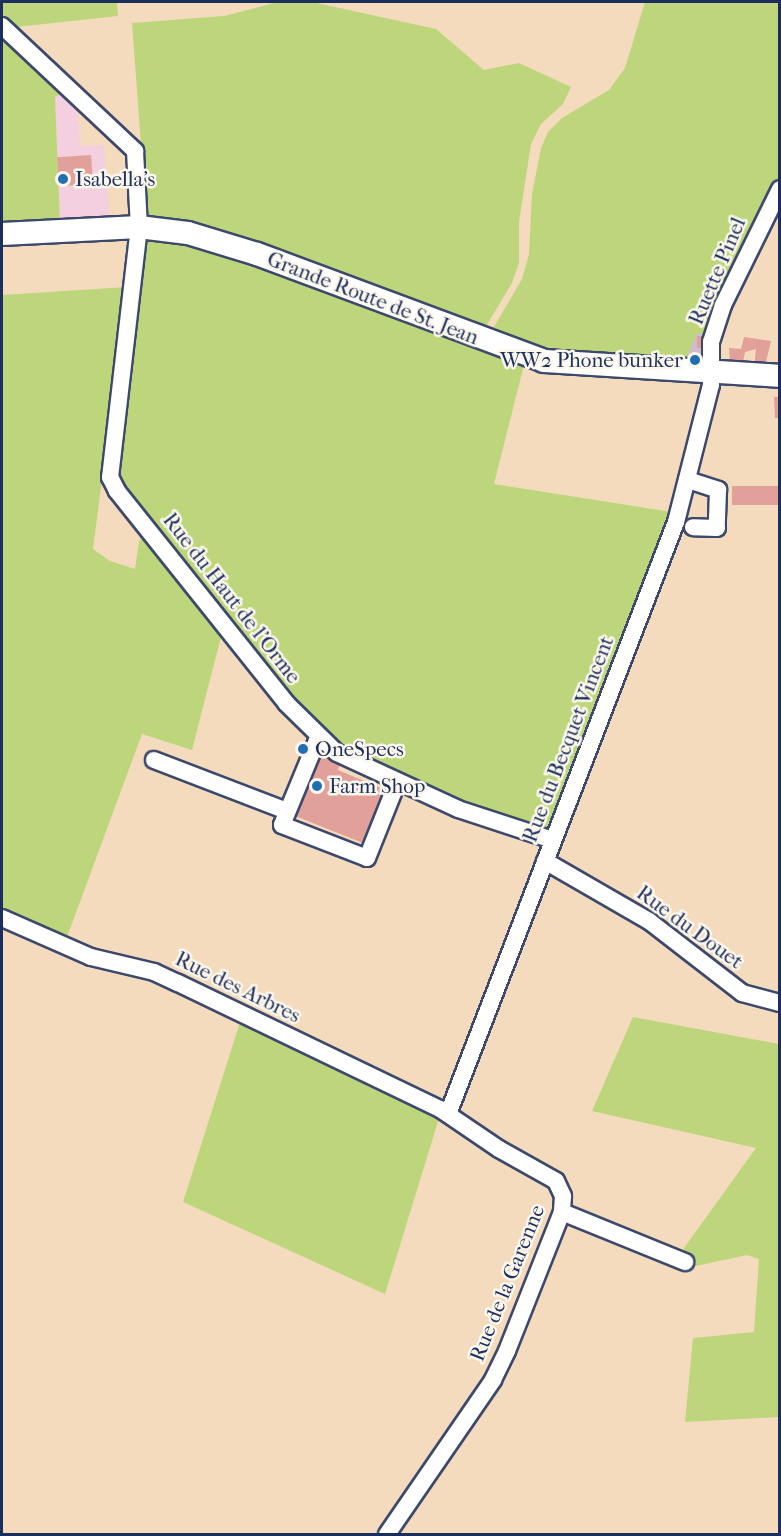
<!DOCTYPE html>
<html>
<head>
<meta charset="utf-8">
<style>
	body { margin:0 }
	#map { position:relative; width:781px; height:1536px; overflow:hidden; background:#f4dbbd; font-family:"IM FELL French Canon",serif }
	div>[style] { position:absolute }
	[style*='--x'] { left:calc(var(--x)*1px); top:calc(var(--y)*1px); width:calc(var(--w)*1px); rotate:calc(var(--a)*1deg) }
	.built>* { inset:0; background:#f3cfdf }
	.industrial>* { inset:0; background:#cfbdce }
	.green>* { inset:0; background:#bdd67b }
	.building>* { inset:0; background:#e2a09a; transform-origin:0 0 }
	.roads { filter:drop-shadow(2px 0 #3c496c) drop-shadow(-2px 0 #3c496c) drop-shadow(0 2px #3c496c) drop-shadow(0 -2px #3c496c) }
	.minor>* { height:16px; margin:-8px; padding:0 8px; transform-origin:8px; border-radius:8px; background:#fff }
	.major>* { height:22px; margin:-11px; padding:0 11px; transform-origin:11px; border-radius:11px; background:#fff }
	.dots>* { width:16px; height:16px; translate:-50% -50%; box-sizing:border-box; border:3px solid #fbf7ec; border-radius:50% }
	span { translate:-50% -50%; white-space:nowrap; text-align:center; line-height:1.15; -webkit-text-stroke:5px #fbf7ec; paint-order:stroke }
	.poi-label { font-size:21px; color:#1b2f5e }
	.left { translate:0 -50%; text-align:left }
	.right { translate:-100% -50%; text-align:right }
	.street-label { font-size:21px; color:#1b2f5e }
	.frame { position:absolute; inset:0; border:3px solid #1b2f5e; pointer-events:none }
</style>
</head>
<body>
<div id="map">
	<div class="built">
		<div style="clip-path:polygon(66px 91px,77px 101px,80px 146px,104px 145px,110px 219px,60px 222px,55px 97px)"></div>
	</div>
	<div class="industrial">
		<div style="clip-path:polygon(696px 333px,706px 334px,703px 362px,684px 365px)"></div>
	</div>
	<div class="green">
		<div style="clip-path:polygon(2px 2px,117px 2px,118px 16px,7px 28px,2px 23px)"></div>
		<div style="clip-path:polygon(278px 2px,312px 2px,436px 29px,484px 70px,519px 63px,571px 87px,563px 104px,541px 124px,531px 144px,519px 222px,519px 263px,512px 283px,485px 328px,150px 218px,146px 213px,132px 23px,224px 16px)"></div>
		<div style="clip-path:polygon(645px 2px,779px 2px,779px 183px,706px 334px,696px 334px,684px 365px,575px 359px,491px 332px,522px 279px,529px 254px,532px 194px,541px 148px,548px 132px,562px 118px,609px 90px,625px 68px)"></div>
		<div style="clip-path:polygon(2px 33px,66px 91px,55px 97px,60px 222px,2px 226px)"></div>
		<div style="clip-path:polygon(149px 235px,194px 243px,248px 260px,524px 365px,494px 484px,672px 512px,551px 831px,476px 812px,346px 751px,317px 729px,120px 486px,115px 465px,142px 239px)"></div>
		<div style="clip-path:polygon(127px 287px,93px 549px,110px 561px,135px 569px,139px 542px,145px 531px,222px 633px,192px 750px,142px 734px,67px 937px,61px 939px,2px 913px,2px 295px)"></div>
		<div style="clip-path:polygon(633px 1017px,779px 1044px,779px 1417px,685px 1422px,693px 1338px,754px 1332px,759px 1259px,747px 1255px,682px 1269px,684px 1248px,756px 1148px,592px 1111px)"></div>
		<div style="clip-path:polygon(241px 1019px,440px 1115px,385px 1294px,183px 1202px)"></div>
	</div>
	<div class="building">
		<div style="left:91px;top:155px;width:29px;height:34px;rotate:86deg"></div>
		<div style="left:697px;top:336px;width:8px;height:12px"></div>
		<div style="clip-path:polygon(744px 337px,771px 341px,765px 366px,754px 367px,756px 349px,745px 352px,742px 366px,730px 363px,729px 348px,741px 349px)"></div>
		<div style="clip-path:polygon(774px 397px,780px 397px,780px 418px,775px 418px)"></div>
		<div style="left:780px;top:486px;width:19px;height:48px;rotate:90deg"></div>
		<div style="clip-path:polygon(320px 753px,341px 761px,338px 770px,390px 792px,368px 845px,295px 816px)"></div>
	</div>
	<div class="roads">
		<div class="minor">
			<div style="--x:2;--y:26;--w:183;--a:43.2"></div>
			<div style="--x:135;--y:151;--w:76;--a:87"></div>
			<div style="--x:139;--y:227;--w:252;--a:96.6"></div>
			<div style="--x:110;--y:477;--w:16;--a:63"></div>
			<div style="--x:117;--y:491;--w:271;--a:51.4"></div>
			<div style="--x:286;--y:703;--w:71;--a:44.4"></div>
			<div style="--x:337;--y:753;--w:133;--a:24.8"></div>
			<div style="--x:458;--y:809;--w:100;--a:18.1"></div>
			<div style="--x:688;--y:480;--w:32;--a:18"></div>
			<div style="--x:718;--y:490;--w:38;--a:92"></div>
			<div style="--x:717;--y:528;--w:24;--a:-178"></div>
			<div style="--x:318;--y:738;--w:94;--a:112.5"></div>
			<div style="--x:282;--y:825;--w:91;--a:21.2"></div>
			<div style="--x:367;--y:858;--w:81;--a:-68.2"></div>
			<div style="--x:154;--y:760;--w:142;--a:21"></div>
			<div style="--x:545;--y:861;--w:120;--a:30"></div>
			<div style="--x:649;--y:921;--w:118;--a:37.7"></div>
			<div style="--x:742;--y:993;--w:39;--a:15"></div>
			<div style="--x:2;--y:918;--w:97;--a:23.7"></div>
			<div style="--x:91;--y:957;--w:65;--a:13.4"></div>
			<div style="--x:154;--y:972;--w:26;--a:25"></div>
			<div style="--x:178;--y:983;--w:291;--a:25.7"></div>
			<div style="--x:440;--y:1109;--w:71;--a:34.1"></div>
			<div style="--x:499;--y:1149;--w:65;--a:29.3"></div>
			<div style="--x:556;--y:1181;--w:17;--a:65"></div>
			<div style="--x:563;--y:1196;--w:16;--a:94"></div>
			<div style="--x:562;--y:1212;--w:149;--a:111.6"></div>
			<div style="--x:507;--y:1351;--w:32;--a:116"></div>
			<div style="--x:493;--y:1380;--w:187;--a:124.5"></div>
			<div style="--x:448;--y:1114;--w:634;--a:-68.94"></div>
			<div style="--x:676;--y:522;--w:141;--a:-75.7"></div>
			<div style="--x:711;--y:385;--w:43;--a:-90"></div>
			<div style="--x:711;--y:342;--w:39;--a:-72"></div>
			<div style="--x:723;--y:305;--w:129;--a:-63.8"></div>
			<div style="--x:562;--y:1212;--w:133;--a:22.1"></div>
		</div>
		<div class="major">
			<div style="--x:2;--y:234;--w:137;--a:-2.9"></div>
			<div style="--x:139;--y:227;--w:49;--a:7"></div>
			<div style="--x:188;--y:233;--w:72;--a:16.9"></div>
			<div style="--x:257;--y:254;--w:306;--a:20.4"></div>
			<div style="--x:544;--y:361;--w:236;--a:3.6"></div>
		</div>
	</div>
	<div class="dots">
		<div style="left:63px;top:179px;background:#1f6fb2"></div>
		<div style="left:695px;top:360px;background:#1f6fb2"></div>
		<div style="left:303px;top:749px;background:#1f6fb2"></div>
		<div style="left:317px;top:786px;background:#1f6fb2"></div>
	</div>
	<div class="poi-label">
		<span class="left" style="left:75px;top:179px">Isabella's</span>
		<span class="right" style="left:683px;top:360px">WW2 Phone bunker</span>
		<span class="left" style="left:315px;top:749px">OneSpecs</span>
		<span class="left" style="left:329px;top:786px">Farm Shop</span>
	</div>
	<div class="street-label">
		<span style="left:717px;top:271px;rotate:-67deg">Ruette Pinel</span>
		<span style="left:373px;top:298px;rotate:21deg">Grande Route de St. Jean</span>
		<span style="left:232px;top:598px;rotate:52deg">Rue du Haut de l'Orme</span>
		<span style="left:568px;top:739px;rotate:-69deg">Rue du Becquet Vincent</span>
		<span style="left:690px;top:927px;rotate:36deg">Rue du Douet</span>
		<span style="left:238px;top:987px;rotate:26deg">Rue des Arbres</span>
		<span style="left:507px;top:1283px;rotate:-68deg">Rue de la Garenne</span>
	</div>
	<div class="frame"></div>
</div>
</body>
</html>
